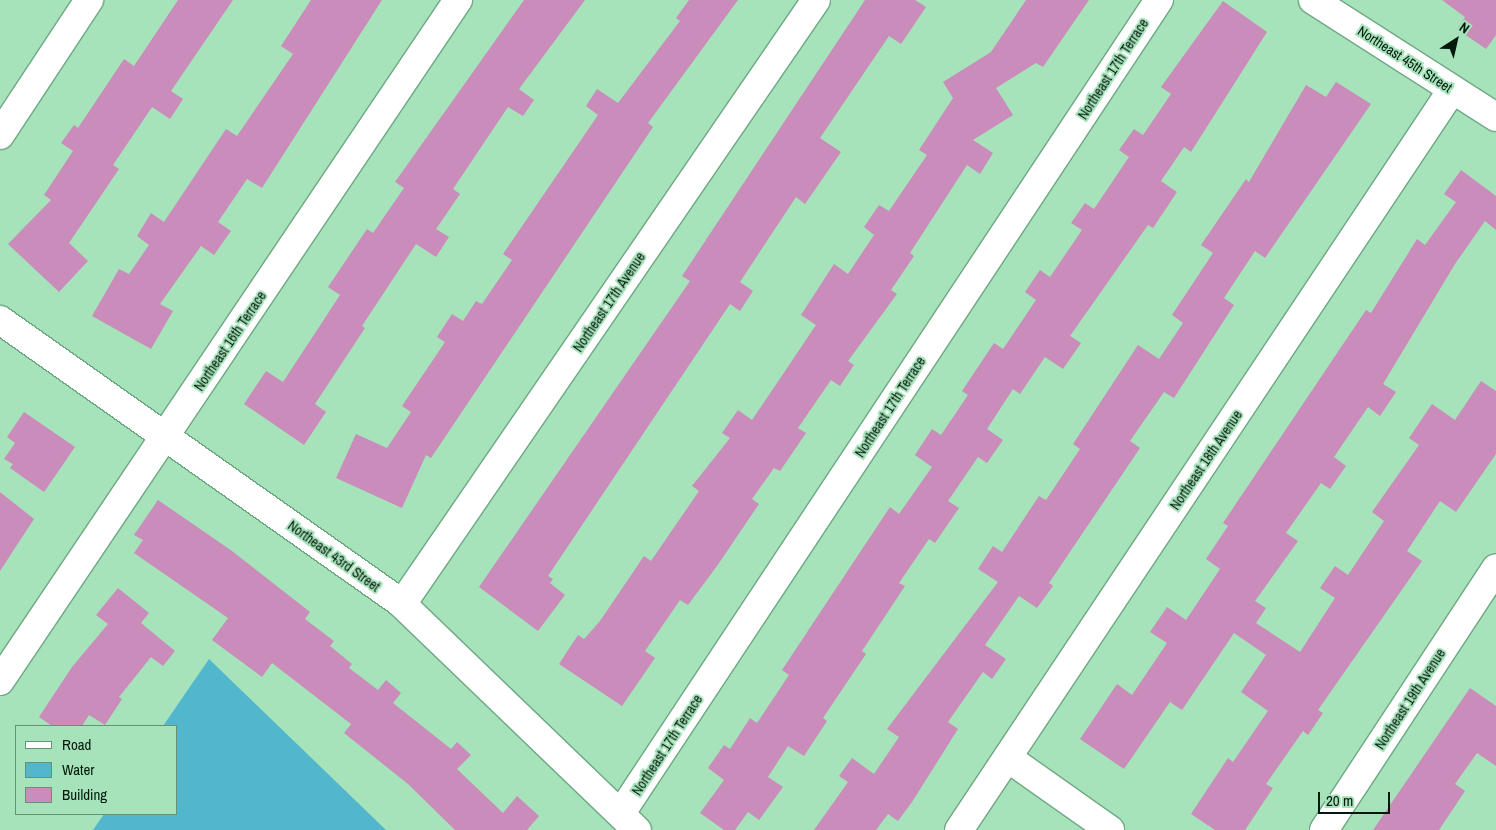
<!DOCTYPE html>
<html>
<head>
<meta charset="utf-8">
<style>
	body { margin:0 }
	#map { position:relative; width:1496px; height:830px; overflow:hidden; background:#a6e2ba; font-family:"Archivo Narrow",sans-serif }
	div>[style] { position:absolute }
	[style*='--x'] { left:calc(var(--x)*1px); top:calc(var(--y)*1px); width:calc(var(--w)*1px); rotate:calc(var(--a)*1deg) }
	.water>* { inset:0; background:#52b6cd }
	.building>* { inset:0; background:#ca8cbb }
	.roads { filter:drop-shadow(1px 0 #6ea883) drop-shadow(-1px 0 #6ea883) drop-shadow(0 1px #6ea883) drop-shadow(0 -1px #6ea883) }
	.minor>* { height:28px; margin:-14px; padding:0 14px; transform-origin:14px; border-radius:14px; background:#fff }
	span { translate:-50% -50%; white-space:nowrap; text-align:center; line-height:1.15; -webkit-text-stroke:4px #a6e2ba; paint-order:stroke }
	.street-label { font-size:14px; color:#03190c }
	.legend { position:absolute; left:15px; top:725px; width:162px; height:90px; box-sizing:border-box; background:#a6e2ba; border:1px solid #659274; margin:0; padding:6px 9px; list-style:none; font-size:15px; color:#03190c }
	.legend li { display:flex; align-items:center; gap:10px; height:25px }
	.legend b { width:25px; border:1px solid #659274 }
	.north { position:absolute; left:1431px; top:15px; width:50px; height:50px; -webkit-text-stroke:4px #a6e2ba; paint-order:stroke; rotate:35deg; font-size:14px; font-weight:700; line-height:20px; text-align:center; color:#03190c }
	.north::after { content:''; display:block; margin:auto; width:18px; height:22px; background:#03190c; clip-path:polygon(50% 0,100% 100%,50% 72%,0 100%) }
	.scale { position:absolute; left:1318px; top:792px; width:72px; height:22px; box-sizing:border-box; border:2px solid #03190c; border-top:0; padding-left:6px; font-size:15px; line-height:18px; white-space:nowrap; color:#03190c; -webkit-text-stroke:4px #a6e2ba; paint-order:stroke }
</style>
</head>
<body>
<div id="map">
	<div class="water">
		<div style="clip-path:polygon(209px 659px,386px 830px,93px 830px,104px 814px,176px 814px,176px 726px,163px 726px)"></div>
	</div>
	<div class="building">
		<div style="clip-path:polygon(178px 0,233px 0,171px 91px,183px 99px,170px 119px,152px 107px,113px 165px,119px 169px,69px 243px,88px 261px,59px 292px,8px 244px,51px 200px,44px 195px,73px 151px,61px 143px,74px 125px,78px 128px,124px 59px,134px 66px)"></div>
		<div style="clip-path:polygon(311px 0,382px 0,262px 188px,247px 179px,218px 222px,231px 231px,214px 255px,201px 246px,160px 304px,173px 311px,151px 349px,92px 316px,119px 269px,129px 274px,149px 245px,137px 236px,151px 213px,164px 222px,226px 129px,237px 136px,293px 54px,281px 46px)"></div>
		<div style="clip-path:polygon(524px 0,585px 0,519px 89px,534px 100px,523px 116px,508px 107px,453px 189px,460px 194px,436px 229px,449px 237px,436px 257px,416px 244px,362px 326px,365px 328px,315px 404px,326px 412px,304px 445px,244px 404px,266px 371px,283px 382px,340px 295px,328px 287px,367px 229px,373px 233px,404px 188px,395px 182px)"></div>
		<div style="clip-path:polygon(689px 0,738px 0,648px 123px,653px 127px,431px 458px,426px 455px,402px 508px,336px 478px,356px 434px,387px 448px,411px 412px,402px 406px,445px 342px,437px 337px,452px 314px,463px 321px,476px 301px,482px 304px,512px 260px,503px 254px,598px 115px,586px 106px,597px 89px,618px 103px,680px 21px,676px 18px)"></div>
		<div style="clip-path:polygon(865px 0,915px 0,926px 7px,901px 44px,889px 36px,820px 138px,841px 152px,805px 204px,796px 197px,740px 282px,753px 291px,740px 311px,730px 304px,548px 576px,553px 579px,550px 583px,565px 595px,538px 631px,479px 587px,690px 281px,682px 276px)"></div>
		<div style="clip-path:polygon(1026px 0,1089px 0,1043px 67px,1036px 63px,996px 88px,1013px 115px,973px 140px,993px 153px,980px 174px,967px 165px,910px 253px,914px 256px,891px 290px,897px 294px,848px 361px,854px 365px,840px 386px,831px 380px,798px 428px,806px 433px,780px 471px,774px 468px,752px 499px,759px 504px,717px 566px,688px 605px,680px 600px,645px 651px,655px 658px,622px 706px,559px 664px,578px 635px,584px 639px,600px 621px,644px 556px,651px 561px,699px 491px,692px 486px,730px 438px,722px 433px,738px 410px,752px 420px,816px 325px,801px 315px,834px 264px,848px 274px,874px 235px,864px 227px,879px 205px,889px 211px,927px 155px,919px 150px,953px 98px,943px 82px,991px 52px)"></div>
		<div style="clip-path:polygon(1442px 0,1496px 0,1496px 35px,1486px 49px,1457px 29px,1465px 17px)"></div>
		<div style="clip-path:polygon(1223px 1px,1267px 32px,1191px 152px,1184px 147px,1161px 181px,1177px 192px,1153px 228px,1148px 225px,1070px 336px,1081px 343px,1063px 369px,1045px 357px,1020px 394px,1013px 389px,987px 429px,1003px 440px,987px 463px,978px 457px,948px 501px,959px 508px,935px 543px,929px 539px,899px 583px,905px 586px,862px 651px,866px 654px,823px 718px,827px 721px,804px 756px,788px 746px,768px 777px,783px 787px,759px 820px,748px 812px,735px 830px,724px 830px,700px 813px,724px 780px,708px 768px,724px 745px,730px 749px,750px 718px,757px 723px,789px 675px,782px 670px,890px 507px,899px 514px,932px 467px,915px 455px,932px 429px,941px 435px,968px 395px,962px 391px,994px 343px,1003px 349px,1036px 300px,1025px 292px,1040px 270px,1050px 277px,1082px 230px,1071px 223px,1085px 203px,1094px 209px,1129px 157px,1119px 150px,1134px 129px,1143px 135px,1171px 94px,1161px 87px)"></div>
		<div style="clip-path:polygon(1336px 82px,1371px 104px,1265px 258px,1255px 251px,1224px 298px,1234px 305px,1174px 398px,1164px 392px,1130px 441px,1140px 448px,1049px 583px,1053px 586px,1037px 608px,1019px 596px,985px 645px,1006px 659px,992px 679px,983px 672px,948px 722px,958px 729px,912px 802px,898px 821px,888px 814px,876px 830px,814px 830px,848px 782px,839px 776px,852px 758px,874px 774px,899px 737px,887px 729px,998px 582px,978px 569px,993px 546px,1002px 552px,1039px 496px,1046px 500px,1080px 449px,1073px 444px,1138px 345px,1159px 359px,1183px 323px,1172px 315px,1213px 253px,1201px 245px,1246px 179px,1249px 182px,1306px 85px,1326px 97px)"></div>
		<div style="clip-path:polygon(1461px 170px,1496px 196px,1496px 230px,1485px 221px,1455px 264px,1383px 384px,1396px 392px,1380px 416px,1368px 407px,1334px 457px,1346px 466px,1330px 489px,1321px 483px,1286px 533px,1298px 541px,1255px 601px,1266px 608px,1256px 623px,1300px 652px,1335px 598px,1320px 588px,1335px 566px,1348px 575px,1384px 521px,1372px 512px,1419px 445px,1409px 438px,1432px 404px,1455px 420px,1481px 381px,1496px 391px,1496px 454px,1456px 512px,1440px 501px,1407px 551px,1422px 561px,1318px 710px,1323px 713px,1308px 735px,1303px 731px,1266px 784px,1273px 788px,1245px 830px,1215px 830px,1191px 814px,1228px 758px,1233px 762px,1268px 711px,1241px 692px,1266px 655px,1234px 633px,1182px 710px,1170px 702px,1124px 769px,1080px 739px,1117px 684px,1132px 695px,1167px 643px,1150px 632px,1167px 607px,1186px 620px,1220px 569px,1206px 559px,1228px 526px,1223px 523px,1366px 310px,1371px 313px,1417px 239px,1425px 245px,1456px 202px,1444px 194px)"></div>
		<div style="clip-path:polygon(24px 412px,75px 447px,44px 492px,10px 468px,13px 464px,4px 459px,15px 443px,7px 437px)"></div>
		<div style="clip-path:polygon(0 492px,34px 519px,0 571px)"></div>
		<div style="clip-path:polygon(158px 500px,232px 551px,310px 612px,305px 619px,334px 641px,330px 646px,352px 664px,349px 668px,378px 690px,386px 680px,401px 693px,393px 703px,451px 749px,457px 742px,471px 755px,457px 769px,503px 813px,517px 796px,539px 816px,527px 830px,455px 830px,408px 784px,344px 733px,351px 724px,272px 663px,262px 677px,212px 640px,228px 618px,134px 553px,143px 540px,134px 535px)"></div>
		<div style="clip-path:polygon(118px 588px,149px 613px,141px 623px,175px 651px,163px 666px,151px 657px,119px 697px,122px 699px,105px 725px,89px 715px,82px 726px,52px 726px,39px 717px,72px 667px,108px 624px,96px 615px)"></div>
		<div style="clip-path:polygon(1470px 688px,1496px 706px,1496px 766px,1477px 753px,1455px 784px,1465px 791px,1439px 830px,1373px 830px)"></div>
	</div>
	<div class="roads">
		<div class="minor">
			<div style="--x:1313;--y:0;--w:217;--a:32.6"></div>
			<div style="--x:0;--y:135;--w:162;--a:-56.6"></div>
			<div style="--x:0;--y:320;--w:492;--a:35.2"></div>
			<div style="--x:402;--y:604;--w:326;--a:43.9"></div>
			<div style="--x:402;--y:604;--w:732;--a:-55.57"></div>
			<div style="--x:0;--y:681;--w:821;--a:-56.08"></div>
			<div style="--x:1008;--y:758;--w:125;--a:35.2"></div>
			<div style="--x:621;--y:813;--w:975;--a:-56.51"></div>
			<div style="--x:959;--y:830;--w:889;--a:-56.33"></div>
			<div style="--x:1324;--y:830;--w:313;--a:-56.7"></div>
		</div>
	</div>
	<div class="street-label">
		<span style="left:1405px;top:59px;rotate:33deg">Northeast 45th Street</span>
		<span style="left:1113px;top:69px;rotate:-57deg">Northeast 17th Terrace</span>
		<span style="left:609px;top:302px;rotate:-56deg">Northeast 17th Avenue</span>
		<span style="left:230px;top:341px;rotate:-56deg">Northeast 16th Terrace</span>
		<span style="left:890px;top:407px;rotate:-57deg">Northeast 17th Terrace</span>
		<span style="left:1206px;top:460px;rotate:-56deg">Northeast 18th Avenue</span>
		<span style="left:334px;top:556px;rotate:36deg">Northeast 43rd Street</span>
		<span style="left:1410px;top:699px;rotate:-57deg">Northeast 19th Avenue</span>
		<span style="left:667px;top:745px;rotate:-57deg">Northeast 17th Terrace</span>
	</div>
	<ul class="legend">
	<li><b style="height:6px;background:#fff"></b>Road</li>
	<li><b style="height:14px;background:#52b6cd"></b>Water</li>
	<li><b style="height:14px;background:#ca8cbb"></b>Building</li>
	</ul>
	<div class="north">N</div>
	<div class="scale">20 m</div>
</div>
</body>
</html>
